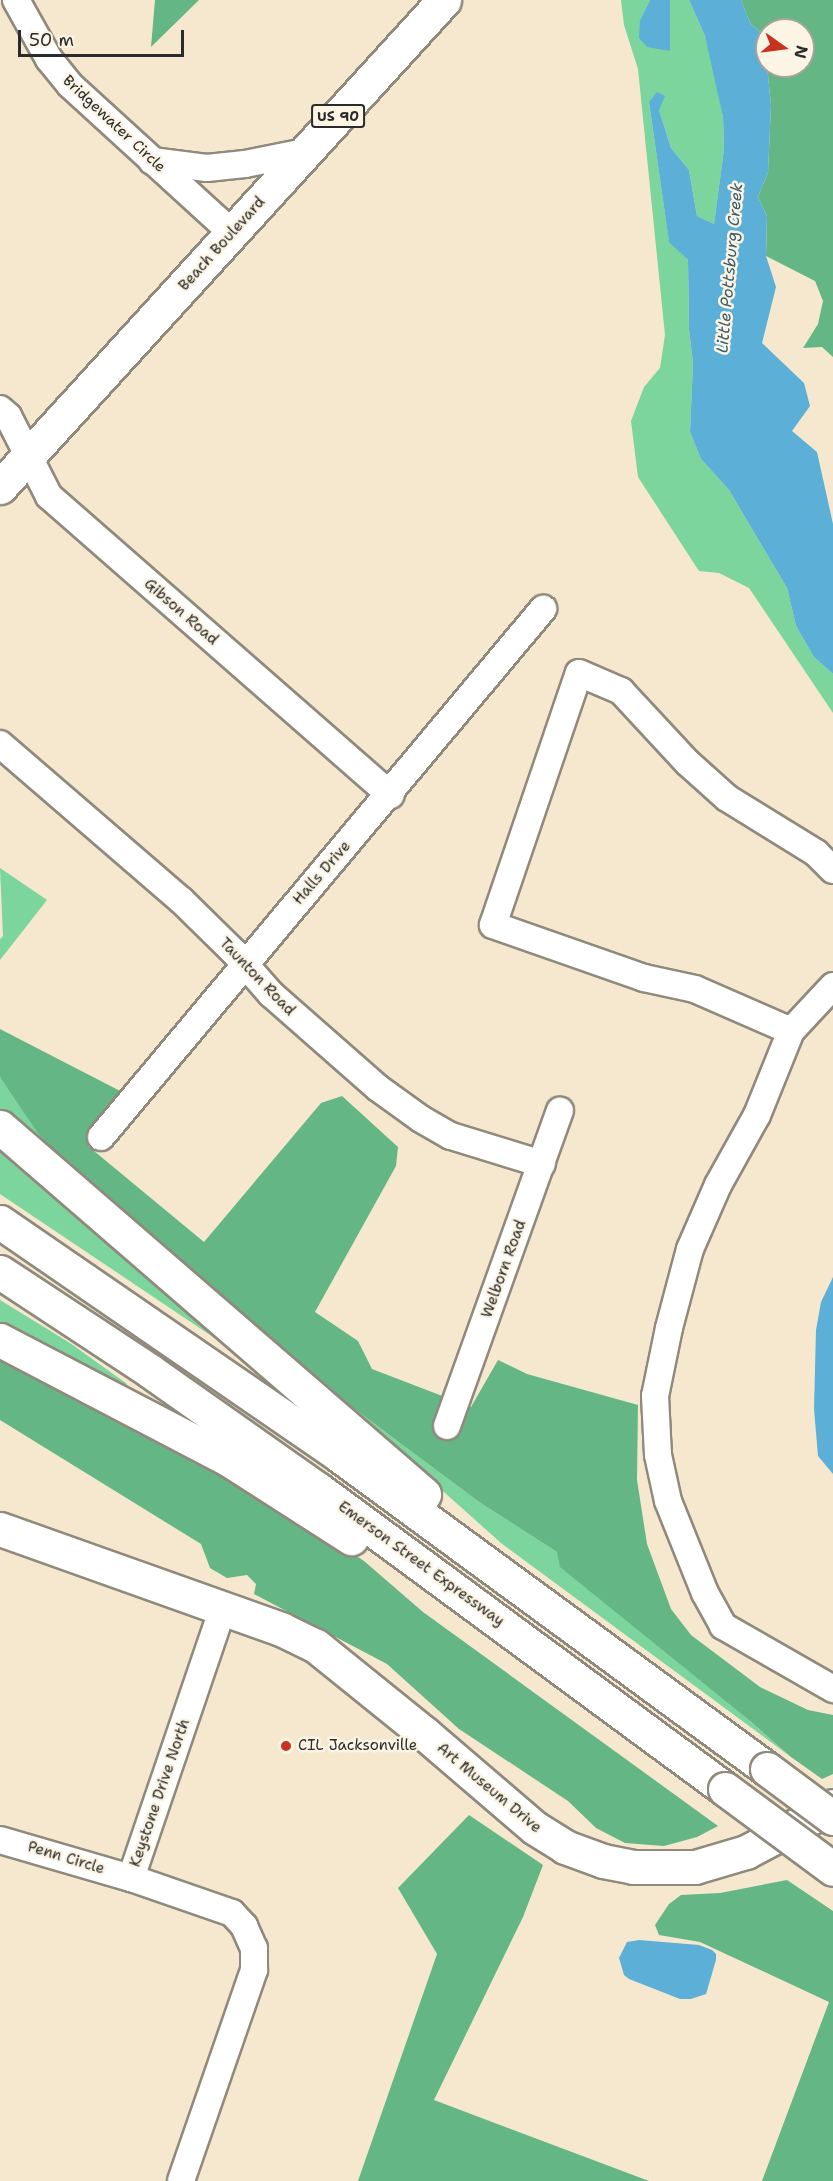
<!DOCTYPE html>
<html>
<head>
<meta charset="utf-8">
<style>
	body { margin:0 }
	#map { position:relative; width:833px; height:2181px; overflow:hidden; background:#f5e8cf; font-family:"Shantell Sans",sans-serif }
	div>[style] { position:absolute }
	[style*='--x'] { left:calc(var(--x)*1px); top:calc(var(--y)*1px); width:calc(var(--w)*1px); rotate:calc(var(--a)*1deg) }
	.green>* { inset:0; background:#7bd59c }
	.forest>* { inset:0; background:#64b684 }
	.water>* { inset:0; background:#5cb0d8 }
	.roads { filter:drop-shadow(2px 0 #908a7d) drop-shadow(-2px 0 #908a7d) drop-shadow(0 2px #908a7d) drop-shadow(0 -2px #908a7d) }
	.street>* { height:26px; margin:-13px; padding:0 13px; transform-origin:13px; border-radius:13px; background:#fff }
	.secondary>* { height:33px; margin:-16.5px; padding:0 16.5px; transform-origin:16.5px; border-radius:16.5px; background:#fff }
	.highway>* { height:33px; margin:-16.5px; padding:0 16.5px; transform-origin:16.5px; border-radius:16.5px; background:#fff }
	.bridges { filter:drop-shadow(2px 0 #908a7d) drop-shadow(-2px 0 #908a7d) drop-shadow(0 2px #908a7d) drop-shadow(0 -2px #908a7d) }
	.highway-bridge>* { height:33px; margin:-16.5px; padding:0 16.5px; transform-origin:16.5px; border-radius:16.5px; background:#fff }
	.dots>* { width:16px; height:16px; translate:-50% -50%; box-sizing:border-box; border:3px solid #fcf5e5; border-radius:50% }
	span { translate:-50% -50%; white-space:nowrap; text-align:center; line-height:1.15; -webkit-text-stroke:5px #fcf5e5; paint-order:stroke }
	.shield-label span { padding:2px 4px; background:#fcf5e5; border:2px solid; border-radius:4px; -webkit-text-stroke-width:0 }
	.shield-label { font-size:14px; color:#2b2b2b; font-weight:700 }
	.street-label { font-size:15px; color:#2b2b2b }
	.poi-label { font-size:15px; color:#2b2b2b }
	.left { translate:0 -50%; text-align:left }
	.water-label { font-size:16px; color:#3c5a68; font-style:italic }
	.north { position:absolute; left:755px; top:18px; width:60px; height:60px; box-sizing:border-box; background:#fcf5e5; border:2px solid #a8a49b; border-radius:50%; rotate:104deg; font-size:16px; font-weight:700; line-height:24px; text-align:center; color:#2b2b2b }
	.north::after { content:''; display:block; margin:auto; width:21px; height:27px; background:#c8321e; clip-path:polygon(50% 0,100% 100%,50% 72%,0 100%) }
	.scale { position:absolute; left:18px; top:30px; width:166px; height:27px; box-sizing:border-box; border:3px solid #2b2b2b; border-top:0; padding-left:8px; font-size:18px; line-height:21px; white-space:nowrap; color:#2b2b2b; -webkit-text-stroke:4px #fcf5e5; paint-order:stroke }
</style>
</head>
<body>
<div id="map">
	<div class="green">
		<div style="clip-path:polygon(621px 0,650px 0,640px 20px,659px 48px,670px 50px,670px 0,689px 0,705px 36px,716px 74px,723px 117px,724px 149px,714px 224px,697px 216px,689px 170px,671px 148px,659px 110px,649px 102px,669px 241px,688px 260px,689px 329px,693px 363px,690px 432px,701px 459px,729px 490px,787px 588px,796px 626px,814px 657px,833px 674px,833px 713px,749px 588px,719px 573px,699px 571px,638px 477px,631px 421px,644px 387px,660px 368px,665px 335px,638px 69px,624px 25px)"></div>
		<div style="clip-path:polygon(0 868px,47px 900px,0 960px,0 939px,3px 936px)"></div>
		<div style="clip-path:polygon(0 1077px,8px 1087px,67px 1176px,0 1112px)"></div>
		<div style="clip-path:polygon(0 1137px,225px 1333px,219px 1341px,0 1194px)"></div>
		<div style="clip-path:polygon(0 1300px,70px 1343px,127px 1384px,123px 1392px,0 1329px)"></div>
		<div style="clip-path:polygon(332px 1392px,479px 1502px,557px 1552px,791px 1757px,501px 1543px)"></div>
	</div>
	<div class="forest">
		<div style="clip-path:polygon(155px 0,199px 0,151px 47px)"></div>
		<div style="clip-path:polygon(741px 0,833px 0,833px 357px,822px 347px,803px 348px,818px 324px,823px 301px,815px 281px,766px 256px,767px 216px,758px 197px,768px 172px,771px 105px,767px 66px,803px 66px,803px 30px,767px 30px,767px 64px,761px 33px,750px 23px)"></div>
		<div style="clip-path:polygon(0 1029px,124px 1093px,88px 1146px,204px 1242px,321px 1103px,342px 1096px,398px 1147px,396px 1166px,315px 1312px,358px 1341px,372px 1369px,471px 1407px,498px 1360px,527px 1374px,638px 1405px,637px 1480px,647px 1544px,671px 1609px,691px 1635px,760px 1687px,808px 1710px,833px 1715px,833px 1774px,822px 1779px,791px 1757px,749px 1720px,560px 1567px,557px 1552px,479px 1502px,332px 1392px,67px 1176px,0 1077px)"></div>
		<div style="clip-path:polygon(0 1348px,259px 1490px,364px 1561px,423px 1612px,718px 1826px,697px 1837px,664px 1846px,625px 1843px,596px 1828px,568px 1801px,459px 1729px,387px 1664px,254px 1594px,256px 1584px,247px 1575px,227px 1578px,210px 1568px,201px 1544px,0 1420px)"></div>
		<div style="clip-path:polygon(469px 1815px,543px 1865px,523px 1917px,434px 2100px,649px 2181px,358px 2181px,437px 1954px,398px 1888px)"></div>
		<div style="clip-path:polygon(787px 1880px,833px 1911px,833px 2181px,762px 2181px,829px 2002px,700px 1942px,659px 1935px,655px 1925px,669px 1904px,681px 1895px,720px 1893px)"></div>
	</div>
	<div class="water">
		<div style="clip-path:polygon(650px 0,670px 0,670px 51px,647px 47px,639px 38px,640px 20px)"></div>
		<div style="clip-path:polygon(689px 0,741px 0,750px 23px,761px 33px,766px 56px,771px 105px,768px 172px,758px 197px,767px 216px,766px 256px,776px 287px,762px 343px,804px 383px,810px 406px,792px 431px,817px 452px,833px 524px,833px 674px,814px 657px,796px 626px,787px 588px,729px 490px,701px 459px,690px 432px,693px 363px,689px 329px,688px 260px,669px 242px,649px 102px,657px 92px,665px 96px,659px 110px,671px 148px,689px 170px,697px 216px,714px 224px,724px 149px,723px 117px,705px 36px)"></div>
		<div style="clip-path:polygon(833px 1277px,833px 1474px,818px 1456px,814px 1409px,816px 1330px,821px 1302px)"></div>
		<div style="clip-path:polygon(639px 1940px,699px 1945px,712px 1950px,716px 1954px,716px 1960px,706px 1994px,691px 1999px,680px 1999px,629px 1979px,624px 1975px,619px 1958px,627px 1942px)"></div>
	</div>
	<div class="roads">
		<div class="street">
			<div style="--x:16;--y:0;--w:68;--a:60.8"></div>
			<div style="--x:49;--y:59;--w:33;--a:51"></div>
			<div style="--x:70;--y:85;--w:219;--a:42.4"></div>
			<div style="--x:152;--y:161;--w:55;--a:7.3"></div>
			<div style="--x:207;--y:168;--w:38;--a:-6"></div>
			<div style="--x:245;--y:164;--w:61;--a:-11.3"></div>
			<div style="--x:0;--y:409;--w:11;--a:41"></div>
			<div style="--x:8;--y:416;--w:90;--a:62.9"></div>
			<div style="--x:49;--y:496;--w:454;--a:41.2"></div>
			<div style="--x:0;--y:744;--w:239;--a:40.8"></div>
			<div style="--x:181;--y:900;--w:76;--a:44.5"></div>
			<div style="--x:235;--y:953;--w:55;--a:48.7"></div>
			<div style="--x:271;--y:994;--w:142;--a:41.3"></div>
			<div style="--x:378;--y:1088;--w:53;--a:35.8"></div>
			<div style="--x:421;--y:1119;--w:34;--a:30"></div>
			<div style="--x:451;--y:1136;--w:95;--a:17.1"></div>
			<div style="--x:833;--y:986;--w:62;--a:133"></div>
			<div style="--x:791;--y:1031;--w:91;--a:112"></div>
			<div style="--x:757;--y:1115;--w:80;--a:119.1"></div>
			<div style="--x:718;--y:1185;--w:70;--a:113.6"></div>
			<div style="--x:690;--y:1249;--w:82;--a:104.9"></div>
			<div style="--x:669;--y:1328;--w:69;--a:101.6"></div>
			<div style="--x:655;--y:1396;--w:59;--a:87.1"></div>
			<div style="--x:658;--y:1455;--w:47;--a:77.7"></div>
			<div style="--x:668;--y:1501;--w:99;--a:68.1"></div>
			<div style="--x:705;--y:1593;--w:38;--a:61"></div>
			<div style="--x:723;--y:1626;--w:127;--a:29.8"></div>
			<div style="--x:791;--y:1031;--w:105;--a:-156.4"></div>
			<div style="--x:695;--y:989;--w:52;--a:-167.8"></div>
			<div style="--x:644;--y:978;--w:160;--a:-160.7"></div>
			<div style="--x:493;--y:925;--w:266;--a:-71.2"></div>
			<div style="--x:579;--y:673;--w:46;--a:23.2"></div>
			<div style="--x:621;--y:691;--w:98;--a:47.1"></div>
			<div style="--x:688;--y:763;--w:52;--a:41.9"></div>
			<div style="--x:727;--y:798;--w:105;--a:31.7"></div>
			<div style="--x:816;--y:853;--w:24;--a:45"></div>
			<div style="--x:101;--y:1137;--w:689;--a:-50.07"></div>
			<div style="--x:447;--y:1426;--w:335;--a:-70.3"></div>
			<div style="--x:0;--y:1840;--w:136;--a:16.2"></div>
			<div style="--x:131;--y:1878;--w:107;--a:19.1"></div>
			<div style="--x:232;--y:1913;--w:18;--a:47"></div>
			<div style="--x:244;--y:1926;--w:24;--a:66"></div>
			<div style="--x:254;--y:1948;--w:22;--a:90"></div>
			<div style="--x:254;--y:1970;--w:223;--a:109.1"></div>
			<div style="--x:131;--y:1878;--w:285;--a:-71.2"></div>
		</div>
		<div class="secondary">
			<div style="--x:0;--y:1529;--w:300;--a:19.6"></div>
			<div style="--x:283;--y:1630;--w:37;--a:26"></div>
			<div style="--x:316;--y:1646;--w:139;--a:38.9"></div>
			<div style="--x:424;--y:1733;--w:146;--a:40.6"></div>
			<div style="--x:535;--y:1828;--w:36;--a:32"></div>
			<div style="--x:565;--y:1847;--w:40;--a:20.2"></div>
			<div style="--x:603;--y:1861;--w:31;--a:11"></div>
			<div style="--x:633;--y:1867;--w:62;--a:0"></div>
			<div style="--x:695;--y:1867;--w:53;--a:-16.4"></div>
			<div style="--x:746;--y:1852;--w:98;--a:-27.9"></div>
		</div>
		<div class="highway">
			<div style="--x:0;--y:487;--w:659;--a:-47.64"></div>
			<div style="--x:0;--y:1127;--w:561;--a:40.88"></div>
			<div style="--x:0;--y:1222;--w:413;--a:34.5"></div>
			<div style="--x:340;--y:1456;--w:529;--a:36.24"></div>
			<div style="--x:0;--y:1272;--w:180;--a:33.4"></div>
			<div style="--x:150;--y:1371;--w:207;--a:35.2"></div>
			<div style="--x:319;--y:1490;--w:504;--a:36.37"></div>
			<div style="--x:0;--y:1340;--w:261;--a:27.6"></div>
			<div style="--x:231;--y:1461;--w:143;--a:32.7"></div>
		</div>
	</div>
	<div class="bridges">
		<div class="highway-bridge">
			<div style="--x:767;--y:1769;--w:82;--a:36.6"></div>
			<div style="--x:725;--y:1789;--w:134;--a:36.5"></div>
		</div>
	</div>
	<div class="dots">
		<div style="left:286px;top:1746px;background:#c8321e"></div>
	</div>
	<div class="shield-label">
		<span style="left:338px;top:116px">US 90</span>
	</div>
	<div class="street-label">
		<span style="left:114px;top:124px;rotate:43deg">Bridgewater Circle</span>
		<span style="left:222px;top:244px;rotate:-48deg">Beach Boulevard</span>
		<span style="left:181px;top:612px;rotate:41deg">Gibson Road</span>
		<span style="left:322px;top:873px;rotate:-49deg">Halls Drive</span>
		<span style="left:257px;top:977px;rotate:46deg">Taunton Road</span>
		<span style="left:504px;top:1269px;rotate:-70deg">Welborn Road</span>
		<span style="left:421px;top:1564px;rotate:36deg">Emerson Street Expressway</span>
		<span style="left:489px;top:1788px;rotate:40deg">Art Museum Drive</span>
		<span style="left:160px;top:1793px;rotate:-71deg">Keystone Drive North</span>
		<span style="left:66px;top:1858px;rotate:17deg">Penn Circle</span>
	</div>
	<div class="poi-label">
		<span class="left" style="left:298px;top:1746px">CIL Jacksonville</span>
	</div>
	<div class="water-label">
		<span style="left:730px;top:268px;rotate:-85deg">Little Pottsburg Creek</span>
	</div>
	<div class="north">N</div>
	<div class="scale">50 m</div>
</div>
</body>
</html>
